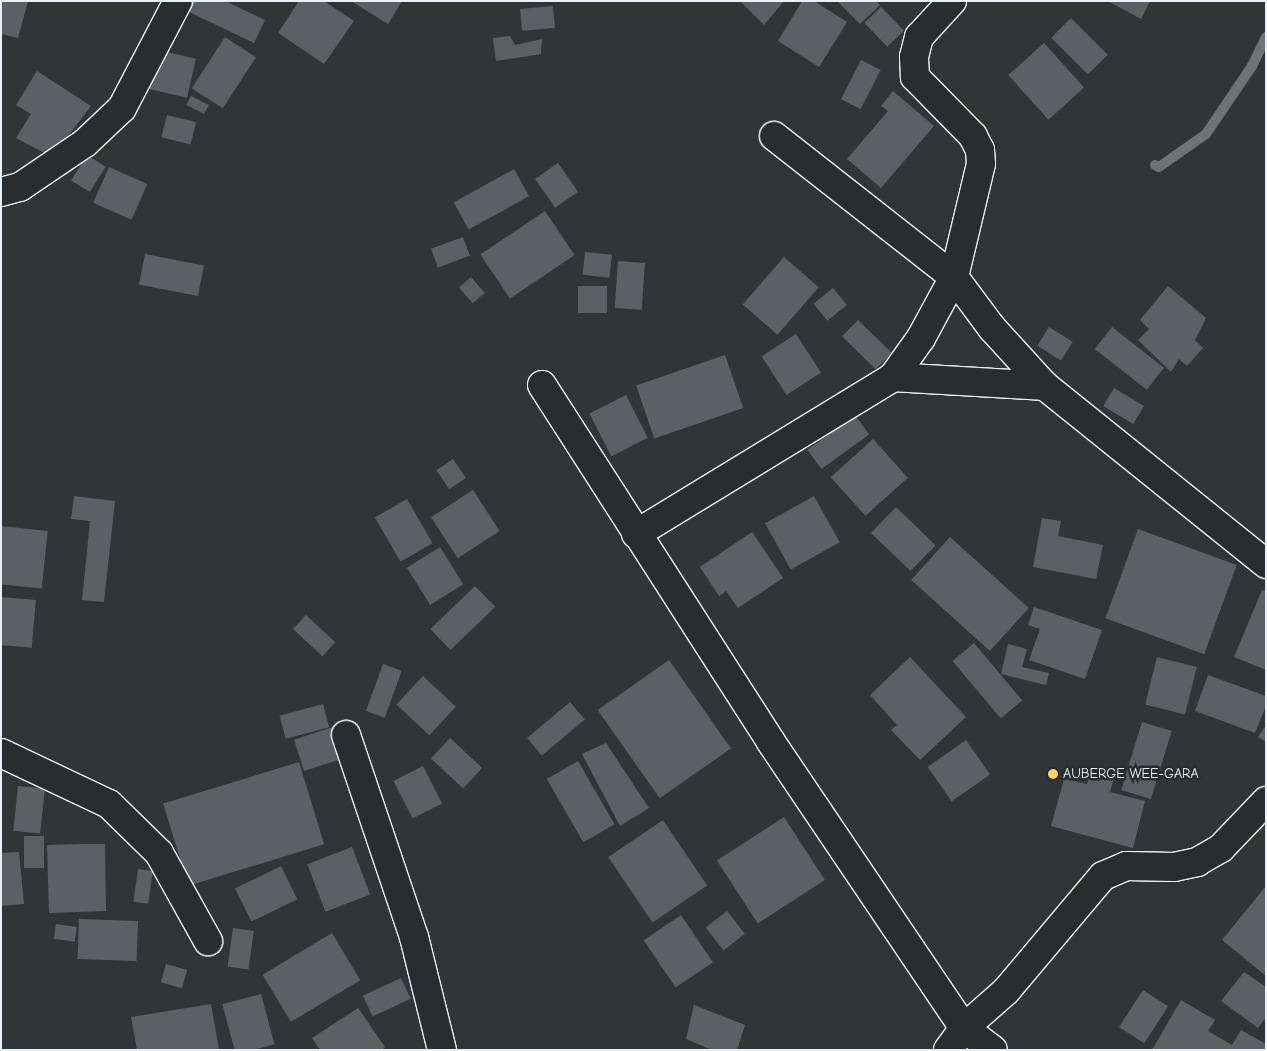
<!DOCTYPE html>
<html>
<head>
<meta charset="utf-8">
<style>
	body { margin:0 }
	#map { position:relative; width:1267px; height:1051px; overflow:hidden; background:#323536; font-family:"Comic Neue",sans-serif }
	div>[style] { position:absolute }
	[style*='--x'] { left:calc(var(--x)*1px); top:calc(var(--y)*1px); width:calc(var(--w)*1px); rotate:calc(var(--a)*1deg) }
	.stream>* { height:10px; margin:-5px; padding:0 5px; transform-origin:5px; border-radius:5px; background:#6e7376 }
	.building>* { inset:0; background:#5c6063; transform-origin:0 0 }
	.roads { filter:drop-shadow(1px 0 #e8f1f8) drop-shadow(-1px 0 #e8f1f8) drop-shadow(0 1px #e8f1f8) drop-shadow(0 -1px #e8f1f8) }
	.minor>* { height:28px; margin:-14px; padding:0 14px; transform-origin:14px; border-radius:14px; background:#2a2d2e }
	.dots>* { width:14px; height:14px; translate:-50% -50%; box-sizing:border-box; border:2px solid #2a2d2e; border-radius:50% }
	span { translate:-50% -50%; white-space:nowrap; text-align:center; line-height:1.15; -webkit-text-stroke:5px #2a2d2e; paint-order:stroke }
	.poi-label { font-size:14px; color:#e8f1f8 }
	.left { translate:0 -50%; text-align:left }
	.frame { position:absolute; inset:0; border:2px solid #e8f1f8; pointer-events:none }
</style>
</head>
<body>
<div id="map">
	<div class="stream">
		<div style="--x:1155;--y:165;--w:4;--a:27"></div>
		<div style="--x:1159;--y:167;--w:57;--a:-35.1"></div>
		<div style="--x:1206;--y:134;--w:82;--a:-55.9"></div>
		<div style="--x:1252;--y:66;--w:32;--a:-64"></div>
	</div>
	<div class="building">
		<div style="clip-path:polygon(1px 1px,28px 1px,18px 38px,1px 34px)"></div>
		<div style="clip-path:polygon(189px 1px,225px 1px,265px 20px,254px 43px,185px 10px)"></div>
		<div style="clip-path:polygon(299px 1px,324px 1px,354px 21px,324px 64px,278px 33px)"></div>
		<div style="clip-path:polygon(351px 1px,402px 1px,388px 24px)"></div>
		<div style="clip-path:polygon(740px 1px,784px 1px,764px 25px)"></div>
		<div style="clip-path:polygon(802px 1px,814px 1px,847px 22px,819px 67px,778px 41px)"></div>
		<div style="clip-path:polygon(837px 1px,876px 1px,880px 5px,860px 24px)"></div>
		<div style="clip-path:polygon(1108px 1px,1150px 1px,1141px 19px)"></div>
		<div style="left:553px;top:6px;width:22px;height:33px;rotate:85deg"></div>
		<div style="left:881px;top:7px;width:33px;height:23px;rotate:46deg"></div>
		<div style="left:1071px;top:18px;width:52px;height:28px;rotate:45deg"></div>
		<div style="clip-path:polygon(510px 36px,515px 45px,542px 39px,541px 54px,496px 61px,493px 38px)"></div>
		<div style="left:225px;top:37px;width:37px;height:61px;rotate:33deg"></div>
		<div style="left:1044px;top:43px;width:60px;height:48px;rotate:48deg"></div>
		<div style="left:158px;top:50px;width:39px;height:40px;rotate:13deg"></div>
		<div style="left:861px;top:60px;width:22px;height:44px;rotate:27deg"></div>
		<div style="clip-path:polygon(37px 71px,91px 106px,52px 157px,16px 138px,31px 114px,16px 105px)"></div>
		<div style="clip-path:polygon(893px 91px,934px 126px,881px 188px,847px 159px,888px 111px,881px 106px)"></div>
		<div style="left:191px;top:96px;width:20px;height:10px;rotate:27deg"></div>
		<div style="left:167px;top:115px;width:30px;height:23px;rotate:14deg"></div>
		<div style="left:87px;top:155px;width:22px;height:30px;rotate:32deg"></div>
		<div style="left:558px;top:163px;width:35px;height:28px;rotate:55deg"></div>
		<div style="left:109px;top:167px;width:42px;height:39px;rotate:24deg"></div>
		<div style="left:514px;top:169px;width:31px;height:69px;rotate:61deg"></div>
		<div style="left:545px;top:211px;width:53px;height:78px;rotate:56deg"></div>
		<div style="left:463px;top:237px;width:20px;height:34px;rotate:70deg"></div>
		<div style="left:585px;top:252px;width:27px;height:23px;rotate:6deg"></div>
		<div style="left:145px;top:254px;width:60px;height:31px;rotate:11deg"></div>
		<div style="left:784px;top:257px;width:46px;height:63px;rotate:41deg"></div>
		<div style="left:618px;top:261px;width:27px;height:47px;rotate:4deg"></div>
		<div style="left:471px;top:277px;width:21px;height:16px;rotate:49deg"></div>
		<div style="left:578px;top:286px;width:29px;height:27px"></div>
		<div style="clip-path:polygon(1168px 286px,1206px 318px,1195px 340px,1203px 348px,1187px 366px,1179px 359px,1171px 372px,1138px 340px,1149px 329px,1140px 320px)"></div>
		<div style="left:833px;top:288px;width:22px;height:25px;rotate:51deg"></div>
		<div style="left:858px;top:320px;width:47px;height:23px;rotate:44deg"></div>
		<div style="left:1049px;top:327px;width:28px;height:22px;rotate:32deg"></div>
		<div style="left:1112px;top:327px;width:66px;height:28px;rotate:38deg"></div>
		<div style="left:796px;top:334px;width:46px;height:41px;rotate:57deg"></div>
		<div style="left:725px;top:355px;width:56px;height:94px;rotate:71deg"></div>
		<div style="left:1114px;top:388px;width:35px;height:21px;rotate:31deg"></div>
		<div style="left:626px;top:395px;width:48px;height:41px;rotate:63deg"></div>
		<div style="left:855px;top:415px;width:24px;height:59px;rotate:54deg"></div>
		<div style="left:873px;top:439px;width:52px;height:57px;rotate:48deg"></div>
		<div style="left:453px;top:459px;width:23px;height:20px;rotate:56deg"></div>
		<div style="left:473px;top:490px;width:49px;height:50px;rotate:57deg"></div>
		<div style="clip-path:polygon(74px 496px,115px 501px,104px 602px,82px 600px,90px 521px,71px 519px)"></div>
		<div style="left:814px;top:496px;width:53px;height:56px;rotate:61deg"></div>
		<div style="left:407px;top:499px;width:51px;height:37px;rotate:60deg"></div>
		<div style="left:896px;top:507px;width:55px;height:36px;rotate:44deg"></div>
		<div style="clip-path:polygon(1042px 518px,1061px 521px,1058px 536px,1103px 545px,1096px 579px,1033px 567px)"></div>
		<div style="left:1px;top:526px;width:47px;height:58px;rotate:6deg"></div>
		<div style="left:1138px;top:529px;width:105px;height:95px;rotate:20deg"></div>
		<div style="clip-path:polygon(752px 532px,783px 578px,738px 608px,726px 591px,719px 596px,700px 567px)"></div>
		<div style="left:950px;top:537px;width:106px;height:58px;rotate:42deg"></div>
		<div style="left:440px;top:547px;width:44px;height:39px;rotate:58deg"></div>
		<div style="left:475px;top:586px;width:29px;height:62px;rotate:46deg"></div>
		<div style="clip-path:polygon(1262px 590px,1266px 591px,1266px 670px,1234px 657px)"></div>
		<div style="left:1px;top:597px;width:35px;height:48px;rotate:5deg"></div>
		<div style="clip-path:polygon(1034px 607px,1102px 630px,1085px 679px,1029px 660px,1040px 629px,1028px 625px)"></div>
		<div style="left:306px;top:615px;width:40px;height:19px;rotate:43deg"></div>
		<div style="left:974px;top:643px;width:75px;height:28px;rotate:50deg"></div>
		<div style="clip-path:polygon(1008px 644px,1027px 649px,1022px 667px,1049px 673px,1046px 685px,1001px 674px)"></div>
		<div style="clip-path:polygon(910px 657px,966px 717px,920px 760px,891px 730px,897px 725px,870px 695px)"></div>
		<div style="left:1157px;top:657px;width:41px;height:49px;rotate:14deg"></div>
		<div style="left:669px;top:660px;width:108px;height:87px;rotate:55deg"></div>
		<div style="left:383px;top:664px;width:20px;height:50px;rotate:20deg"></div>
		<div style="clip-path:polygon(1208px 675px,1266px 696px,1266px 706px,1255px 733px,1195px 711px)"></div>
		<div style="left:423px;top:676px;width:45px;height:39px;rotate:43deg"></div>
		<div style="left:570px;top:702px;width:23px;height:56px;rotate:50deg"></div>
		<div style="left:323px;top:704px;width:24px;height:45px;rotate:75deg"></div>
		<div style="left:1142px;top:722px;width:31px;height:71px;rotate:17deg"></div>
		<div style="clip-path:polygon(1266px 725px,1266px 742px,1258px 737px)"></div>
		<div style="left:333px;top:727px;width:33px;height:41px;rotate:72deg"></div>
		<div style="left:450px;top:738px;width:44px;height:28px;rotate:43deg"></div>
		<div style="left:966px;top:740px;width:42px;height:47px;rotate:55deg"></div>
		<div style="clip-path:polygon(606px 743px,649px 808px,620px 826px,582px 754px)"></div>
		<div style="left:578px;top:761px;width:73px;height:36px;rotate:60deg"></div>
		<div style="left:299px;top:762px;width:86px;height:142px;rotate:73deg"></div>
		<div style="left:423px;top:766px;width:42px;height:33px;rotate:63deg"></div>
		<div style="clip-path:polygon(1090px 772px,1114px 778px,1110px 792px,1145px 801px,1133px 848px,1051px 826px,1064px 779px,1087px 784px)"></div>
		<div style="left:18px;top:786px;width:27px;height:45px;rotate:6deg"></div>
		<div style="left:784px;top:817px;width:75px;height:80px;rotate:57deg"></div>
		<div style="left:663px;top:820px;width:79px;height:66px;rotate:56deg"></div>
		<div style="left:44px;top:836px;width:32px;height:20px;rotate:90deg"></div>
		<div style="clip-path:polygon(79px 844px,105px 844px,106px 911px,49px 913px,47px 845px)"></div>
		<div style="left:352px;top:847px;width:51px;height:48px;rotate:69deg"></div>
		<div style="clip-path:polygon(19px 852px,24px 904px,1px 906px,1px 853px)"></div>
		<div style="left:281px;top:866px;width:37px;height:51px;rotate:64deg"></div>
		<div style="left:138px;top:869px;width:15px;height:33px;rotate:8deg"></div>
		<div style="clip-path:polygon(1266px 886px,1266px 976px,1222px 940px)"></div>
		<div style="left:727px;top:911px;width:29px;height:27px;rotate:52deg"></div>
		<div style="left:681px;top:915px;width:57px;height:45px;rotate:56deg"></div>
		<div style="left:79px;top:919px;width:59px;height:40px;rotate:2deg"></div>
		<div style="left:56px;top:924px;width:21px;height:15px;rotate:8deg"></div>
		<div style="left:233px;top:928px;width:21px;height:39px;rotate:8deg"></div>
		<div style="left:332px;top:933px;width:55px;height:81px;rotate:59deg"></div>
		<div style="left:166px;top:964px;width:22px;height:19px;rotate:16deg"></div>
		<div style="clip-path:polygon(1244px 972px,1266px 987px,1266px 1017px,1258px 1028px,1221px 1001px)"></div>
		<div style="left:401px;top:978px;width:23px;height:42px;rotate:65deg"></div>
		<div style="left:1143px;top:990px;width:30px;height:44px;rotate:33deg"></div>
		<div style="left:261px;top:994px;width:52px;height:40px;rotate:75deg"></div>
		<div style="clip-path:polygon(1181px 1000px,1215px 1020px,1208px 1031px,1232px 1045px,1241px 1030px,1266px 1044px,1266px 1050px,1152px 1050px)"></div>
		<div style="clip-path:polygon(211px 1004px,219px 1050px,137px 1050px,131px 1017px)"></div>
		<div style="clip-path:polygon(694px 1005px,745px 1025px,737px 1050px,712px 1050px,686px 1039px)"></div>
		<div style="clip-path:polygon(358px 1008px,385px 1047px,381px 1050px,320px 1050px,312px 1038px)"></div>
	</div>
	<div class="roads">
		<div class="minor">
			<div style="--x:774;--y:136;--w:229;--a:38.1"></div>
			<div style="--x:954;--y:277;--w:64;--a:53.3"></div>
			<div style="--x:992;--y:328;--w:79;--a:47.6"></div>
			<div style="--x:1045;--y:386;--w:284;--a:38.8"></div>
			<div style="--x:1;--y:192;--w:20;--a:-15"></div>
			<div style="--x:20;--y:187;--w:78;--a:-34.1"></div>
			<div style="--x:85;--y:143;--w:51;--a:-43.4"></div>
			<div style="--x:122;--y:108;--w:121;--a:-62.4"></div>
			<div style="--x:893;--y:377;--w:152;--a:3.4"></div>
			<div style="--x:542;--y:385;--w:424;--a:57.3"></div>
			<div style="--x:771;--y:742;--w:345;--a:56"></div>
			<div style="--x:964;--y:1028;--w:36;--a:37"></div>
			<div style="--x:636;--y:534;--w:301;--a:-31.4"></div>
			<div style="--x:893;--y:377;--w:48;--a:-54.3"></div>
			<div style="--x:921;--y:338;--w:69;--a:-61.6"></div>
			<div style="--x:954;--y:277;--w:116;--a:-76.6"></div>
			<div style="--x:981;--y:164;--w:14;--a:-94"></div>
			<div style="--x:980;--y:150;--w:16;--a:-117"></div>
			<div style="--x:973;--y:136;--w:83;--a:-134.5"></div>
			<div style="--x:915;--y:77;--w:20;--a:-93"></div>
			<div style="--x:914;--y:57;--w:21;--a:-76"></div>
			<div style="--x:919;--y:37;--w:49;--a:-47.5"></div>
			<div style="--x:346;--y:735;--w:213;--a:71.4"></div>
			<div style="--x:414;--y:937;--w:116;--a:76.1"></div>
			<div style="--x:1;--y:753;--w:119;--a:25.3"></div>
			<div style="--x:109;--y:804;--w:70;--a:44.4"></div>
			<div style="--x:159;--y:853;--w:101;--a:60.9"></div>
			<div style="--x:948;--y:1050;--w:27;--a:-54"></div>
			<div style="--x:964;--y:1028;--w:56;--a:-41.4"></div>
			<div style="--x:1006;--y:991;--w:150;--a:-49.9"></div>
			<div style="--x:1103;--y:876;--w:25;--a:-23"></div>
			<div style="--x:1126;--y:866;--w:48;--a:1.2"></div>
			<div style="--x:1174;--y:867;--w:24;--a:-12"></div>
			<div style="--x:1197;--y:862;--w:28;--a:-30"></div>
			<div style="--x:1221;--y:848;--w:65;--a:-46.2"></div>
		</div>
	</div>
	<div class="dots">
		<div style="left:1053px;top:774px;background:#ffd166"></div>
	</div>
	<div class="poi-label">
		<span class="left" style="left:1063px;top:774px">AUBERGE WEE-GARA</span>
	</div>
	<div class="frame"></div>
</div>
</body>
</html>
